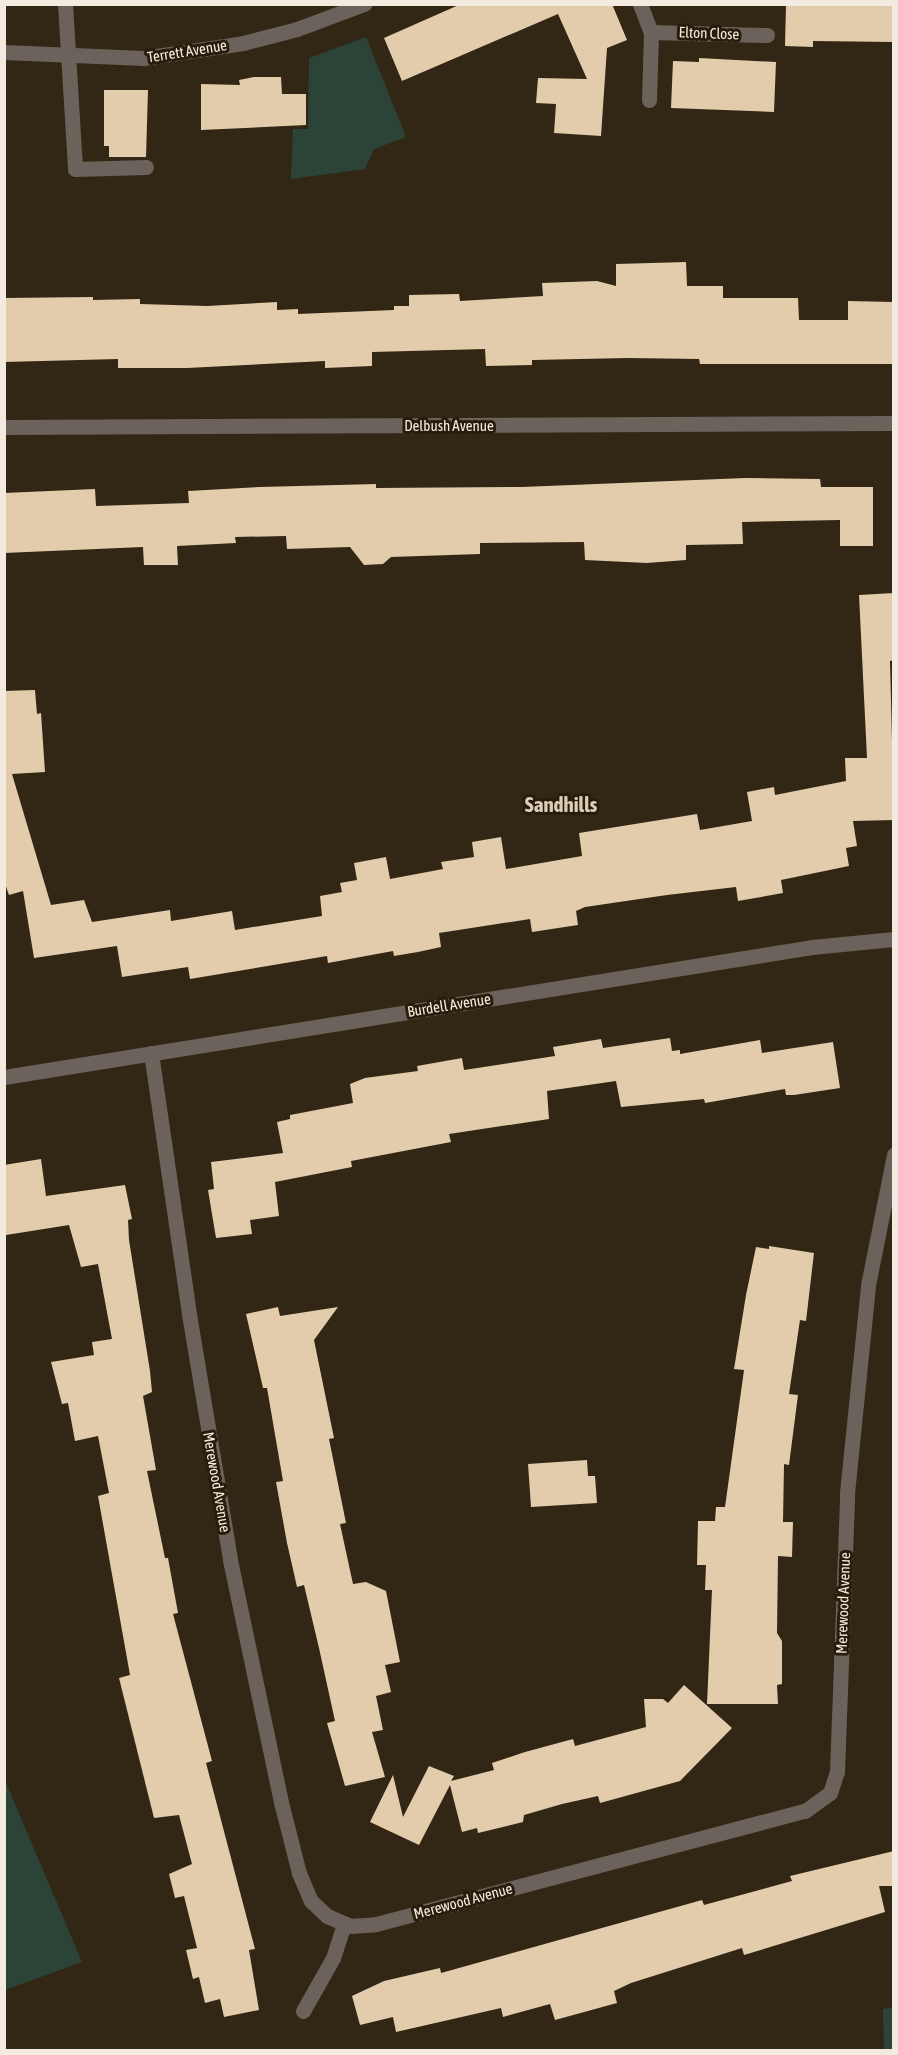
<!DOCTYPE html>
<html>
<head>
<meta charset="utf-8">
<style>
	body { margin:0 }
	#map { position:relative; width:898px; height:2055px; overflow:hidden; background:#322715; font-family:"Asap Condensed",sans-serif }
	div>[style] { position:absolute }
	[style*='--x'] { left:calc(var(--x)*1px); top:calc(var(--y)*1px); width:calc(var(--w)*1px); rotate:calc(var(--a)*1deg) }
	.green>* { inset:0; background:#2c4438 }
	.building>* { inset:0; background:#e2ccac }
	.service>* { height:15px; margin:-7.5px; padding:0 7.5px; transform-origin:7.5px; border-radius:7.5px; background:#6b625b }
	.minor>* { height:15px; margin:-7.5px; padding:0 7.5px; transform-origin:7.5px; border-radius:7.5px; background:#6b625b }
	span { translate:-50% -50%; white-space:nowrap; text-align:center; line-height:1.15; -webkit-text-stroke:6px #281d0b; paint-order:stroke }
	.street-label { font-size:15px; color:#f3ebe0 }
	.district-label { font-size:21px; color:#ddceb8; font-weight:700 }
	.frame { position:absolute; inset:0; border:6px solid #f3ebe0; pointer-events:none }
</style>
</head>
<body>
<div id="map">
	<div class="green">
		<div style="clip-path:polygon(366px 37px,406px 137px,374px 149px,365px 169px,291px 179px,293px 129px,308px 129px,309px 58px)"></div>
		<div style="clip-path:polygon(4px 1778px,82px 1962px,5px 1990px,4px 1990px)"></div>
		<div style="clip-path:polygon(893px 2007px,893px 2050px,884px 2050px,883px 2009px)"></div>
	</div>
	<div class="building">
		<div style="clip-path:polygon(461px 4px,612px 4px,627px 40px,607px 48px,601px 136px,554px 133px,556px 104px,536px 103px,538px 78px,587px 79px,558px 14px,402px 81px,384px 38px)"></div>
		<div style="clip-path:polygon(786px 4px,894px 4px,894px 42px,813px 41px,813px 47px,785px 46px)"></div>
		<div style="clip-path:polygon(699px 58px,776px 62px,774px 112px,671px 108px,673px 61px,699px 62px)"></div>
		<div style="clip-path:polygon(254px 77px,281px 77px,282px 94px,306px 94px,306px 125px,201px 130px,201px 84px,240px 85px,239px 80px)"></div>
		<div style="clip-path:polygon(104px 90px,148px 90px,146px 157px,109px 157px,109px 146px,104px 146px)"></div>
		<div style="clip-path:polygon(686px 262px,687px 286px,723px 286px,723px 298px,798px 298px,799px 320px,848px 320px,848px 301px,894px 302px,894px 364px,700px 364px,699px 359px,628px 358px,532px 360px,532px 365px,486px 366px,485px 349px,372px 352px,372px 366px,325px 368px,325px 361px,187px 368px,118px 368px,118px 359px,4px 362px,4px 298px,93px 297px,93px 300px,140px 299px,140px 304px,207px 306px,277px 302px,277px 310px,298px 309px,298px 314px,394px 310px,394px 306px,409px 306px,409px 295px,459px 294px,460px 301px,543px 296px,542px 283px,597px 281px,616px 286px,616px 264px)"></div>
		<div style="clip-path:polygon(745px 478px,820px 479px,821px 487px,873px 487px,873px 546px,840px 546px,840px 520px,742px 522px,743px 544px,686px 545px,686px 560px,647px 563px,585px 560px,584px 542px,480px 543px,480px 554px,391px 557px,383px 564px,364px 565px,350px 547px,287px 549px,286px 536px,235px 537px,236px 543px,177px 546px,178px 565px,144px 565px,143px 547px,4px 553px,4px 493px,95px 489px,96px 506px,189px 503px,188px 491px,260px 487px,376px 484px,376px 488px,522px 487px)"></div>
		<div style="clip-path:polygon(894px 593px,894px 660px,890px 661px,894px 820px,853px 821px,857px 846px,846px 848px,849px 866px,781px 880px,783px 893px,738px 901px,736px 887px,667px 895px,585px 907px,576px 911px,578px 925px,532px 932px,530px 919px,439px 933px,441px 947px,418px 952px,394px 956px,393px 951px,328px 963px,327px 956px,190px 979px,188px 967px,122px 977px,117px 946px,34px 958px,23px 891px,9px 895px,4px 881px,4px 691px,35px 690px,37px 714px,41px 713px,45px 772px,12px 774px,51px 905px,84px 900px,92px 922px,170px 910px,171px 921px,232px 911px,235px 930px,322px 916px,320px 896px,342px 892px,340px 883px,357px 880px,354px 863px,386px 857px,390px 879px,443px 869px,441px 862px,474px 857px,472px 842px,501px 837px,506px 869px,582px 856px,579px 833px,697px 814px,700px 830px,752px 821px,747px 792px,774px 787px,775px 795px,846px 781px,845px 758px,867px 758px,859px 595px)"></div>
		<div style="clip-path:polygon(670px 1038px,672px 1051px,680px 1050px,680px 1054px,760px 1040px,762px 1053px,833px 1042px,840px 1088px,794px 1095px,786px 1095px,785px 1089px,705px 1103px,704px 1099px,621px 1107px,616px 1081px,547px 1091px,549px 1119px,449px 1134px,451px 1142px,351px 1161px,352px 1167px,275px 1182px,279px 1216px,250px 1220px,252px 1234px,216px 1238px,208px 1190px,214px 1189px,211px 1162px,283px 1153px,277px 1122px,290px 1119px,290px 1115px,353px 1103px,350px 1084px,365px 1078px,418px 1071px,417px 1066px,462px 1058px,464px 1070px,555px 1056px,553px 1047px,601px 1039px,603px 1048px)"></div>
		<div style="clip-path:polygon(41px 1159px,46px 1196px,125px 1185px,132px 1219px,128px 1220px,129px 1240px,150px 1371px,152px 1392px,143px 1396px,156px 1470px,147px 1471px,165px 1558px,168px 1558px,178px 1613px,173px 1614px,212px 1761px,206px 1763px,255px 1949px,249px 1950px,259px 2010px,224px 2017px,220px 1999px,205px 2003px,199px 1977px,193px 1979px,186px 1950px,197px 1948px,184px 1896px,175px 1898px,169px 1874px,192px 1864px,179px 1815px,154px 1818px,119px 1678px,130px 1675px,98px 1496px,109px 1493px,98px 1436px,75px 1441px,68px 1403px,62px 1404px,51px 1362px,94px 1355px,92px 1342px,112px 1339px,98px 1264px,81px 1267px,69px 1225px,6px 1235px,4px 1165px)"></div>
		<div style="clip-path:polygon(769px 1246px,814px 1253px,806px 1321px,800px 1320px,789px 1394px,798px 1395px,789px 1465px,784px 1464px,783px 1522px,793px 1522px,792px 1557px,778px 1556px,777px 1633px,782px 1641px,782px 1684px,777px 1685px,778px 1704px,707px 1704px,712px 1590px,705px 1590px,706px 1565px,697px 1565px,698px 1521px,715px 1521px,716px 1507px,725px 1507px,744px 1370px,734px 1369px,746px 1295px,756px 1247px,769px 1249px)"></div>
		<div style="clip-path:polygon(278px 1307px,280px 1316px,338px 1307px,314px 1340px,334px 1438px,329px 1439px,346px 1523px,340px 1524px,353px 1584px,366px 1582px,386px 1591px,400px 1662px,385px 1665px,391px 1692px,376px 1696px,383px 1730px,372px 1732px,385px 1777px,345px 1786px,327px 1723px,335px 1721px,319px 1648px,304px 1585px,297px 1587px,287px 1543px,276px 1482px,283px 1481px,267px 1388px,263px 1388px,246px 1314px)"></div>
		<div style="clip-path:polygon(587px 1460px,588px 1476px,595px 1476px,597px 1503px,531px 1507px,528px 1464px)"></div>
		<div style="clip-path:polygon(684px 1685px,732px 1728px,680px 1781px,600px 1803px,598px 1796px,562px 1804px,524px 1815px,523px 1822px,478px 1833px,477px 1828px,462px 1832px,450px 1785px,419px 1845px,370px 1822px,393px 1775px,403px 1817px,429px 1766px,454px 1776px,451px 1781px,494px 1770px,492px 1763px,525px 1752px,573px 1739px,575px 1746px,646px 1727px,644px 1699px,663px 1699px,668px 1703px)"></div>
		<div style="clip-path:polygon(894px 1851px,894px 1886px,879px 1886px,885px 1912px,744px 1955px,742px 1948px,631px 1983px,614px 1991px,617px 2003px,555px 2020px,550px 2004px,503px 2017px,501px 2008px,396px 2032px,393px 2017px,360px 2025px,352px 1996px,384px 1981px,440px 1968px,441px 1973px,702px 1900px,704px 1905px,792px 1881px,790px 1876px)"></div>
	</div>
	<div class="service">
		<div style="--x:65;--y:4;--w:165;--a:86.5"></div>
		<div style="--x:75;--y:169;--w:71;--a:-1.6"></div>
		<div style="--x:303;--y:2011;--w:61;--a:-60.5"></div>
		<div style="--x:333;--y:1958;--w:36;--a:-72"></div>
	</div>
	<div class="minor">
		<div style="--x:640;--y:4;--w:30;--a:69"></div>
		<div style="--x:651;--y:32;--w:116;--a:1.5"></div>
		<div style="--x:4;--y:52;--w:139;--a:2.5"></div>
		<div style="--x:143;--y:58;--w:101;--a:-8.5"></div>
		<div style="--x:243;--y:43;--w:56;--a:-14.5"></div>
		<div style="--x:297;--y:29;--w:72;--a:-20.5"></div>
		<div style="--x:649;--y:100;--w:68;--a:-88.3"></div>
		<div style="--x:4;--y:427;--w:890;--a:-0.26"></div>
		<div style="--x:151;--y:1053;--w:264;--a:81.7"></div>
		<div style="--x:189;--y:1314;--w:249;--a:80.5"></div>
		<div style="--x:230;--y:1560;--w:247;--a:78.1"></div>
		<div style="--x:281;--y:1802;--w:73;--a:75.8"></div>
		<div style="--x:299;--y:1873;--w:30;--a:67"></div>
		<div style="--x:311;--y:1901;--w:22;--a:43"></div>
		<div style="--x:327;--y:1916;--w:25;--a:23"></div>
		<div style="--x:350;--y:1926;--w:26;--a:-4"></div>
		<div style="--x:376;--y:1924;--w:444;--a:-14.8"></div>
		<div style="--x:805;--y:1811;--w:31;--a:-36"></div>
		<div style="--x:830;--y:1793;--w:22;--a:-72"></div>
		<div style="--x:837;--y:1772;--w:279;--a:-87.9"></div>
		<div style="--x:847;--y:1493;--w:209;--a:-84.2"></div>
		<div style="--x:868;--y:1285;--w:133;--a:-78.7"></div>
		<div style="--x:4;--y:1077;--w:818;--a:-9.14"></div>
		<div style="--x:812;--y:947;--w:82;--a:-5.6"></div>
	</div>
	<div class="street-label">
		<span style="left:709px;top:33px;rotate:2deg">Elton Close</span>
		<span style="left:187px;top:51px;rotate:-9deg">Terrett Avenue</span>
		<span style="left:449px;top:426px">Delbush Avenue</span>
		<span style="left:449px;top:1005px;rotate:-9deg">Burdell Avenue</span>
		<span style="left:217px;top:1482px;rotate:80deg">Merewood Avenue</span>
		<span style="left:843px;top:1603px;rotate:-88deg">Merewood Avenue</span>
		<span style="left:463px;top:1901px;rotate:-15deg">Merewood Avenue</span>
	</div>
	<div class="district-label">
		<span style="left:561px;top:804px">Sandhills</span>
	</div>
	<div class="frame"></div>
</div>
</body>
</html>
